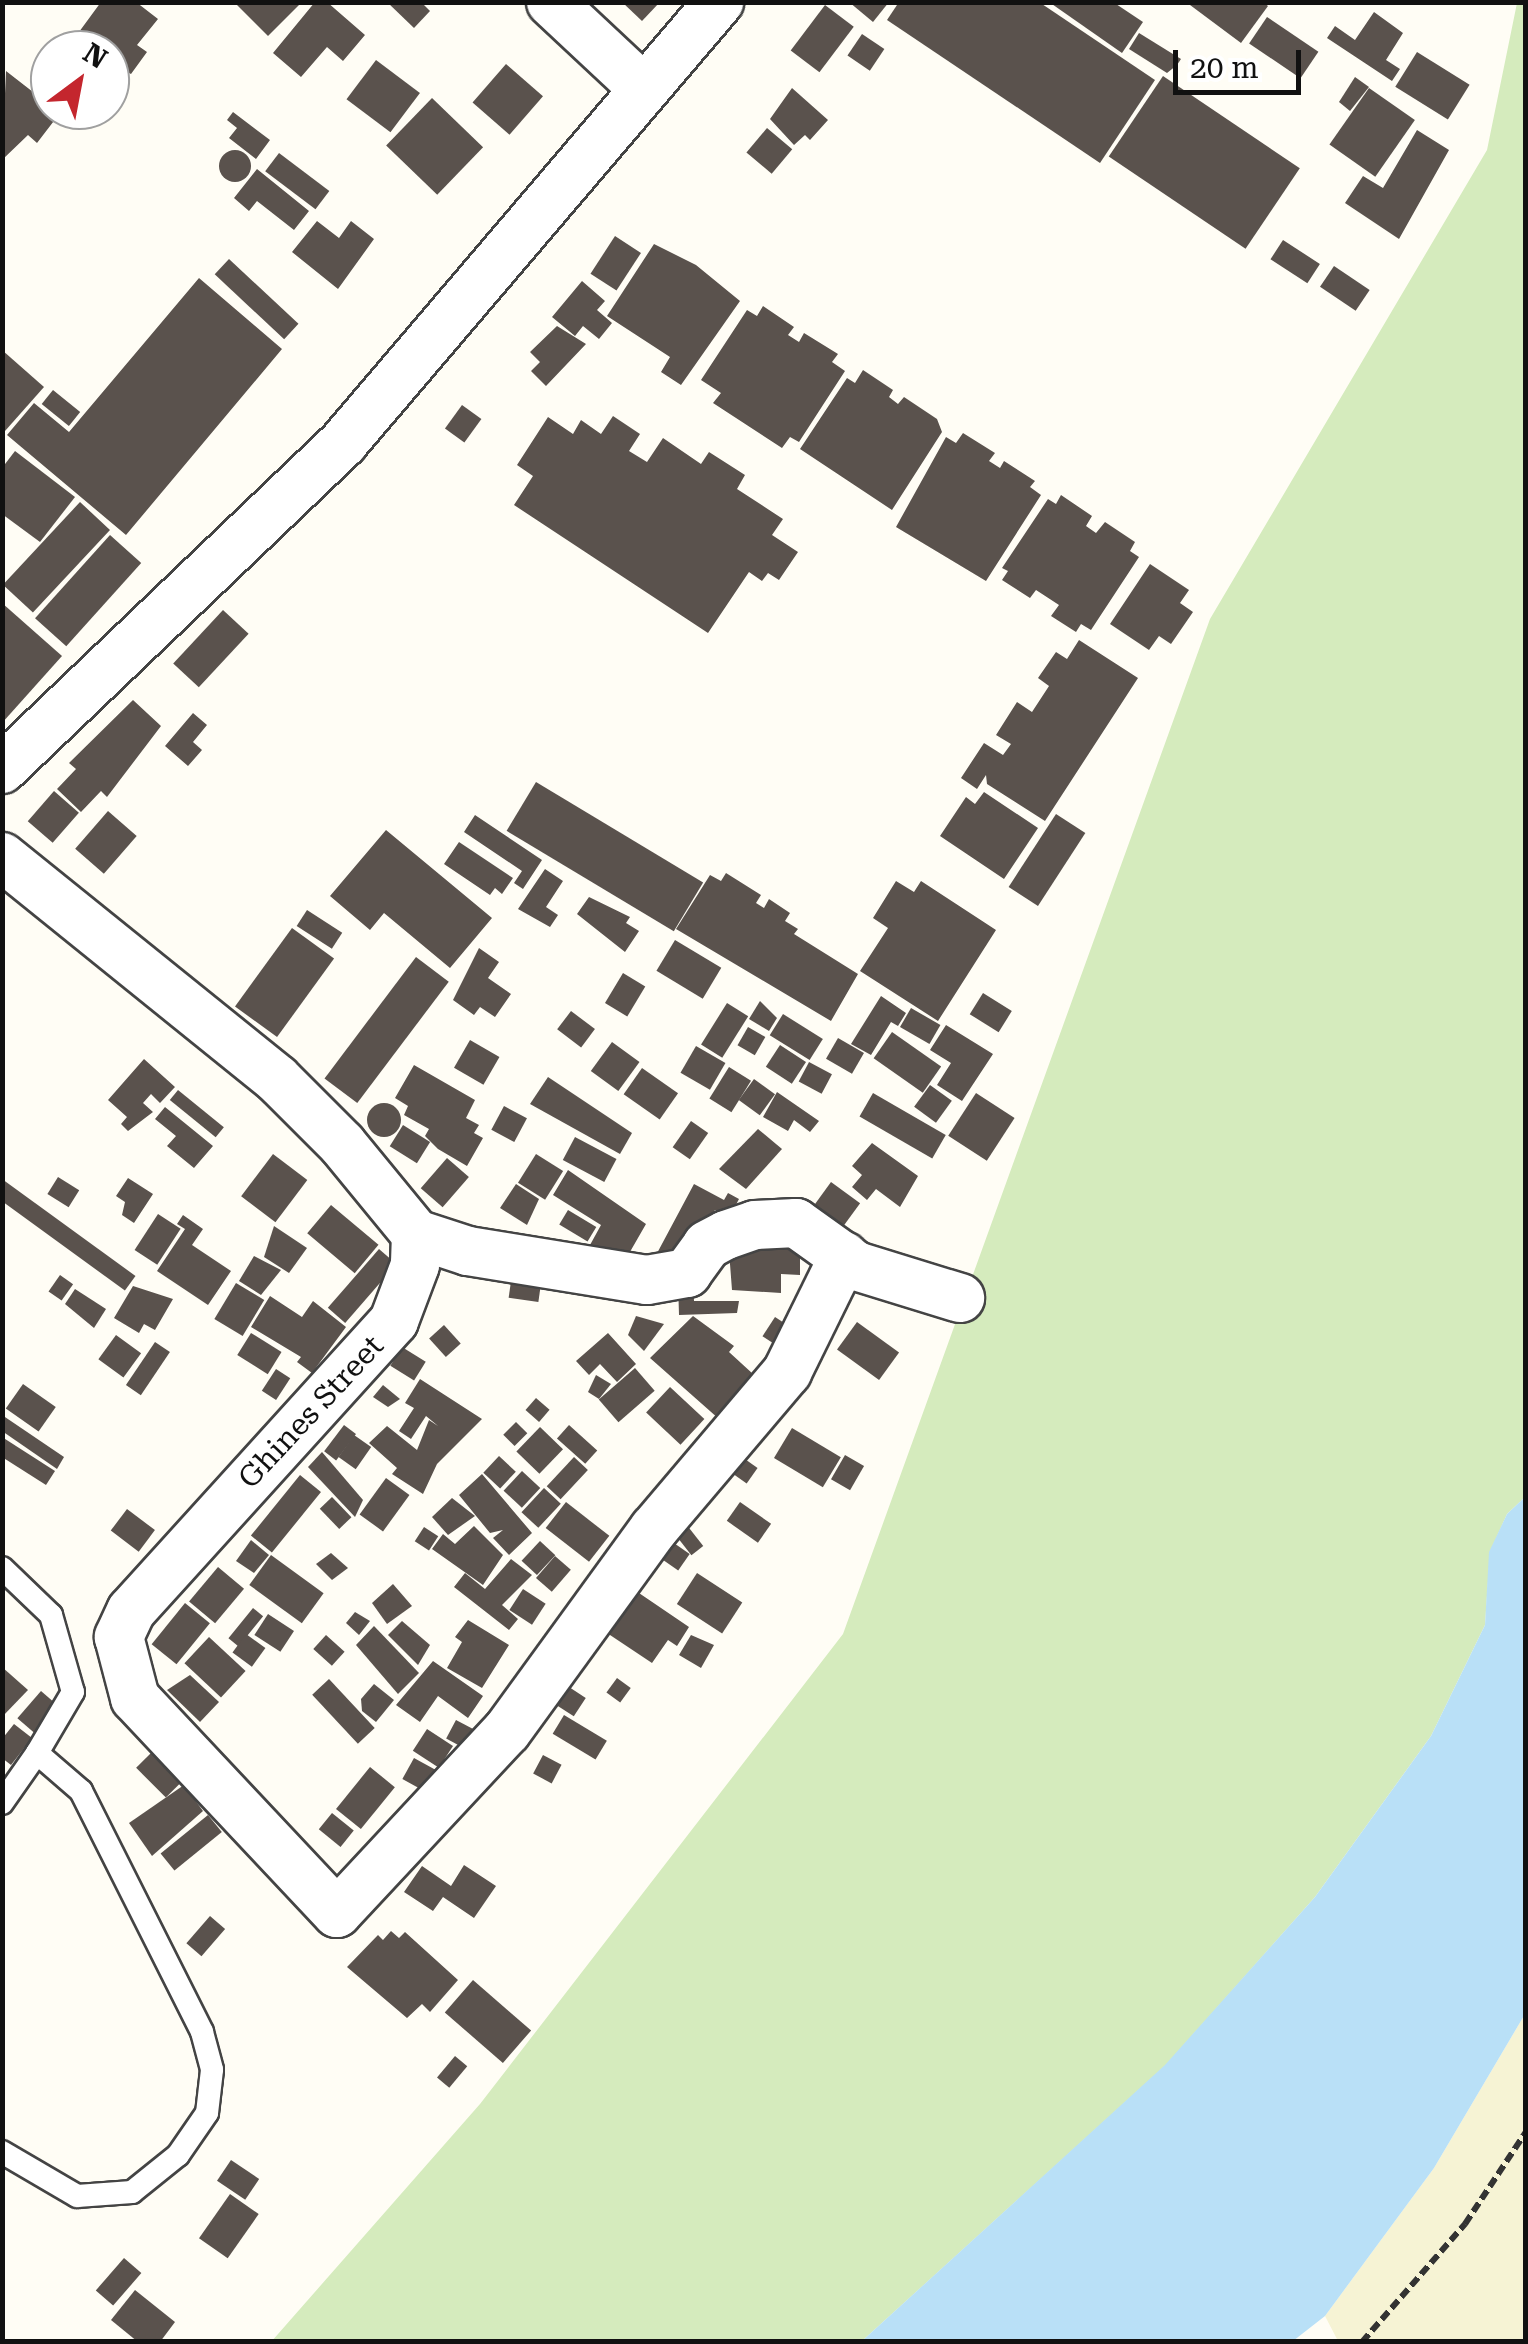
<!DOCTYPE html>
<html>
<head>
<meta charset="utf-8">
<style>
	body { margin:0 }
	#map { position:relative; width:1528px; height:2344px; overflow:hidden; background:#fffdf5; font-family:"Roboto Serif",serif }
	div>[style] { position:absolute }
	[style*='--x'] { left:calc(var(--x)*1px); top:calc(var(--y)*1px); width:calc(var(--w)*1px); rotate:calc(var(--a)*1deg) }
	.farmland>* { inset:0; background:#f6f3d4 }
	.green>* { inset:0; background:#d5ebbd }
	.water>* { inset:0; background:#b9e0f7 }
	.building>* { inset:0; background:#5a524d; transform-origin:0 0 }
	.round { border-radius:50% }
	.path>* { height:6px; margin-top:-3px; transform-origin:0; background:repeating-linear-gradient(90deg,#333 0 10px,transparent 0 15px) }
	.roads { filter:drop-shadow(2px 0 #444) drop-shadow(-2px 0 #444) drop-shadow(0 2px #444) drop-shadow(0 -2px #444) }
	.service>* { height:22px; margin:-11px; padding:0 11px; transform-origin:11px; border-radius:11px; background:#fff }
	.minor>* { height:48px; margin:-24px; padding:0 24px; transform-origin:24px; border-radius:24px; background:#fff }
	span { translate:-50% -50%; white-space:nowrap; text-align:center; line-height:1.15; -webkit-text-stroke:10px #fff; paint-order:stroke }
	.street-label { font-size:30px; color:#111 }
	.frame { position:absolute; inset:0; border:5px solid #111; pointer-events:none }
	.north { position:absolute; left:30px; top:30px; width:100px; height:100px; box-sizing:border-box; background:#fff; border:2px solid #a0a0a0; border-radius:50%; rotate:32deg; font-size:28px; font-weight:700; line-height:40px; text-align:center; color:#111 }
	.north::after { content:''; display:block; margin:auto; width:35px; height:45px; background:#c4262e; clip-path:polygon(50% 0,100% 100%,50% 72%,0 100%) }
	.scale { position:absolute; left:1173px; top:50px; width:128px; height:45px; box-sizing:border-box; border:5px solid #111; border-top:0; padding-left:12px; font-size:30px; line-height:35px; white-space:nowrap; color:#111; -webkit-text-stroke:8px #fff; paint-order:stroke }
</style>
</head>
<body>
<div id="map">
	<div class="farmland">
		<div style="clip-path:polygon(1525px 2014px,1525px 2341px,1338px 2341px,1325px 2316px,1434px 2168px)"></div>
	</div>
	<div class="green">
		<div style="clip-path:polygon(1517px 3px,1525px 3px,1525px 1497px,1507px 1514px,1490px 1552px,1485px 1625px,1431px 1736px,1315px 1897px,1166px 2065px,862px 2341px,271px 2342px,480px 2104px,843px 1634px,1210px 619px,1487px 150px)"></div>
	</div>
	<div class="water">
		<div style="clip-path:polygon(1525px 1497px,1525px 2014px,1434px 2168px,1325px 2316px,1293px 2341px,862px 2341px,1165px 2065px,1315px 1897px,1431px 1736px,1485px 1625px,1489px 1552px,1507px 1514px)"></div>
	</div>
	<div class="building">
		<div style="clip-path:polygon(101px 2px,136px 2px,158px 19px,137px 45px,147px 52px,131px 74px,110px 64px,110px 50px,89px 50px,93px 44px,79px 32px)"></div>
		<div style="clip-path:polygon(234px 2px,302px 2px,268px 36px)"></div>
		<div style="clip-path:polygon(315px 2px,327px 2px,365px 35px,343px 61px,327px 47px,301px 77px,273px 53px)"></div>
		<div style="clip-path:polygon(387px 2px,421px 2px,430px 11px,414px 28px)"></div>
		<div style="clip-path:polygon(622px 2px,660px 2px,642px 21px)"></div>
		<div style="clip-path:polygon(849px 2px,889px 2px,873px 22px)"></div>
		<div style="clip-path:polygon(899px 2px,1039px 2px,1155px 80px,1100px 163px,887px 20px)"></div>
		<div style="clip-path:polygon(1049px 2px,1113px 2px,1143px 22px,1122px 53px)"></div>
		<div style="clip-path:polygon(1186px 2px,1263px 2px,1268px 6px,1241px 43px)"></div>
		<div style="left:825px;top:5px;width:36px;height:57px;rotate:37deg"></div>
		<div style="clip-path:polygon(1374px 12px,1403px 33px,1386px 60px,1400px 69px,1392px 81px,1327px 38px,1335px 26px,1355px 40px)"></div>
		<div style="left:1267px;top:17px;width:62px;height:32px;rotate:34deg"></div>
		<div style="clip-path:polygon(1139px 33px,1181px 59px,1177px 65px,1167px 73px,1129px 49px)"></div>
		<div style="left:862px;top:34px;width:27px;height:26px;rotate:34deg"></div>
		<div style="left:1417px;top:52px;width:62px;height:41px;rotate:32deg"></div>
		<div style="left:376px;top:60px;width:55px;height:49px;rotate:37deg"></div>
		<div style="left:506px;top:64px;width:49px;height:51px;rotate:41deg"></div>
		<div style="clip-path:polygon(110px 68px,127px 82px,110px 104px)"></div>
		<div style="clip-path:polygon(6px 71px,60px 113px,37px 143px,28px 135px,2px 160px)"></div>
		<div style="left:1163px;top:76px;width:165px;height:97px;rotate:34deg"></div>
		<div style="clip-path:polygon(1355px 77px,1369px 87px,1350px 111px,1339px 102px)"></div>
		<div style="clip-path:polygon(792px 88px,828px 120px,810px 140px,805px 135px,794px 145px,770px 119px)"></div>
		<div style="left:1369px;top:88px;width:56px;height:69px;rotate:35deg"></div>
		<div style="left:432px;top:98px;width:71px;height:66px;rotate:44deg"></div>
		<div style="clip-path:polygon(233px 112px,270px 140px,256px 159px,229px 138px,237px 128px,227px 120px)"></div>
		<div style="left:767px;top:128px;width:33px;height:32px;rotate:40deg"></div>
		<div style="clip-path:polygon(1417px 130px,1449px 150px,1399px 239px,1345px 203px,1363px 176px,1383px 188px)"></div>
		<div class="round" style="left:219px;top:150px;width:32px;height:32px"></div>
		<div style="left:279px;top:153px;width:63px;height:23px;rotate:37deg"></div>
		<div style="clip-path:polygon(257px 169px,309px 211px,294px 230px,257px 201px,249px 211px,234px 198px)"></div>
		<div style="clip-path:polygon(317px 221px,339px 238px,351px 221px,374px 239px,338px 289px,292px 252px)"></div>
		<div style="left:615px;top:236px;width:31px;height:45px;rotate:33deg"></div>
		<div style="left:1283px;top:240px;width:44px;height:23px;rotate:33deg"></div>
		<div style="clip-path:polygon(654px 244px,696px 265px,740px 301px,681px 385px,661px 372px,670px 357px,607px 316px)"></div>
		<div style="left:229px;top:259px;width:95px;height:21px;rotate:43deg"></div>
		<div style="left:1334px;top:266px;width:43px;height:25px;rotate:34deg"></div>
		<div style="clip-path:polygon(199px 278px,282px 349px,126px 535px,7px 435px,34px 403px,69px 432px)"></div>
		<div style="clip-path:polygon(582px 281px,605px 301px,597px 310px,612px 323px,599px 339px,583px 326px,575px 336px,552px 317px)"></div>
		<div style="clip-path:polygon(763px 306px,794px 327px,788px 335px,799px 342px,804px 333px,838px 354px,832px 362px,845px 371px,799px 442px,790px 437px,782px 448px,713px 403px,721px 393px,701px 380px,747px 310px,757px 316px)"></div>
		<div style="clip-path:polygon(557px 326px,586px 344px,546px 386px,531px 371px,540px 362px,530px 352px)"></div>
		<div style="clip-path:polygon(2px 350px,44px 387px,5px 431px,2px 429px)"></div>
		<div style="clip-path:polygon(863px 370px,893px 390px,889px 397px,898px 404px,904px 397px,937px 419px,942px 432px,892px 510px,800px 449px,847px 378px,855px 383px)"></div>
		<div style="left:53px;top:390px;width:35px;height:18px;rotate:39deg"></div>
		<div style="left:462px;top:405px;width:24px;height:29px;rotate:36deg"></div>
		<div style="clip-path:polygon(613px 416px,640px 434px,629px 451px,647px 462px,663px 438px,701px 464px,709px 452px,745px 475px,737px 489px,783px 519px,772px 535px,798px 552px,779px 580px,768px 573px,762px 581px,749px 572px,708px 633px,514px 505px,533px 476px,517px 465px,548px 417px,573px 434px,581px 420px,601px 434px)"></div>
		<div style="clip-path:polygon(963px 433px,995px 453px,989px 461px,1000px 468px,1004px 461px,1035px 481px,1030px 487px,1041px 495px,986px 581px,896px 527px,946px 437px,956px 443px)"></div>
		<div style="clip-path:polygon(15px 451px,75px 497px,40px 542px,2px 514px,2px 468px)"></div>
		<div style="clip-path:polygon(1061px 495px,1092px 516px,1086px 526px,1096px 533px,1105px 522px,1135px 542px,1130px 551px,1139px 557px,1091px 630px,1081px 624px,1076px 632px,1051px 616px,1059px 605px,1036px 590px,1030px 598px,1002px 580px,1008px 571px,1002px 568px,1048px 499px,1056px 504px)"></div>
		<div style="left:80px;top:502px;width:41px;height:113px;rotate:43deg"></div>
		<div style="left:110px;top:535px;width:42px;height:112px;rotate:42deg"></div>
		<div style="clip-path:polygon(1150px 564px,1189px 590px,1180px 603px,1193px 612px,1171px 644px,1159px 636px,1149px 650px,1110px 624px)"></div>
		<div style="clip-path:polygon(2px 603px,62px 656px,2px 723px)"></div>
		<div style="left:223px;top:610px;width:35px;height:73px;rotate:43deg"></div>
		<div style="clip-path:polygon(1079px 640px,1138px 678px,1045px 821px,987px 784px,986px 775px,977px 789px,961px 778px,984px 743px,1003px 755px,1011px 744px,996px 735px,1017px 702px,1032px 712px,1049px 686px,1038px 678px,1056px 652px,1067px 659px)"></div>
		<div style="clip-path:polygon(133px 700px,161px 726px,107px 797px,101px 791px,81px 812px,57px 789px,76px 769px,69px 763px)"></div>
		<div style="clip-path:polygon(193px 713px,207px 725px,193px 742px,202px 750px,188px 766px,165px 746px)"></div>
		<div style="left:536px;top:782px;width:195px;height:57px;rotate:31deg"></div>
		<div style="left:54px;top:791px;width:33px;height:40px;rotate:41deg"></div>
		<div style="clip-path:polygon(984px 792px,1038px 828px,1004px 879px,940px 836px,966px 797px,975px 804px)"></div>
		<div style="left:108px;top:811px;width:38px;height:50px;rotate:41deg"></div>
		<div style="left:1056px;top:814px;width:35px;height:87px;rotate:33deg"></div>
		<div style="clip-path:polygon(475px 815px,542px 860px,523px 889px,514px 883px,522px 871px,464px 832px)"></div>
		<div style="clip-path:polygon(386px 830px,492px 918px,450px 968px,384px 913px,370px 930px,330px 896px)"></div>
		<div style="clip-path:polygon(459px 842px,513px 878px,502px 894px,495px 888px,490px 895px,444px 864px)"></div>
		<div style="clip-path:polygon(545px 869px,563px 881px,546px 907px,558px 915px,550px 927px,518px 909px)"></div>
		<div style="clip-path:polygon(726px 873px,761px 895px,756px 903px,764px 908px,769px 899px,790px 913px,785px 921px,798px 929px,794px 934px,858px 974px,831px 1021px,676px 929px,710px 875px,721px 881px)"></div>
		<div style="clip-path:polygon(896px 881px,914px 892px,921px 881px,996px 930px,938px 1021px,860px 971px,888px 928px,873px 918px)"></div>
		<div style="clip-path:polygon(589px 897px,630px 917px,626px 923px,639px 931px,625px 952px,577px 914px)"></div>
		<div style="left:307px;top:910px;width:42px;height:19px;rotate:33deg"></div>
		<div style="left:292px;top:928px;width:52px;height:97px;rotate:36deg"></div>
		<div style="left:675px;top:940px;width:54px;height:36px;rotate:31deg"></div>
		<div style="clip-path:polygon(479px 948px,499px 962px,488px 978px,511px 994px,495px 1017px,480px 1007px,474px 1015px,453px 1000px)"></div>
		<div style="left:416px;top:957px;width:41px;height:152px;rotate:37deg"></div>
		<div style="left:623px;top:973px;width:26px;height:35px;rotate:31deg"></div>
		<div style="left:983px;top:993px;width:34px;height:25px;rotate:32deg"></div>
		<div style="clip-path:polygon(881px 996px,906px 1013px,898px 1026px,891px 1022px,871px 1055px,851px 1044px)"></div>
		<div style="clip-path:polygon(760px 1001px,777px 1018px,769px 1031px,749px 1019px)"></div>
		<div style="left:727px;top:1003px;width:25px;height:49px;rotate:32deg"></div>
		<div style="left:911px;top:1008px;width:34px;height:22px;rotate:30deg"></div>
		<div style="left:571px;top:1011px;width:30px;height:23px;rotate:37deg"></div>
		<div style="left:783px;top:1014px;width:47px;height:25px;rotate:32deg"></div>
		<div style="clip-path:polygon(946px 1025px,993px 1054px,962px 1101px,937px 1085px,951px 1063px,930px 1050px)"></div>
		<div style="left:748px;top:1027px;width:20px;height:21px;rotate:30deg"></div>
		<div style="left:892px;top:1032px;width:60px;height:32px;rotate:35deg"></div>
		<div style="left:838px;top:1038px;width:30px;height:24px;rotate:30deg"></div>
		<div style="left:470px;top:1040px;width:34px;height:32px;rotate:30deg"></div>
		<div style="left:612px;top:1042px;width:34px;height:36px;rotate:36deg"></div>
		<div style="left:780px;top:1045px;width:31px;height:26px;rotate:33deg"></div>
		<div style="left:696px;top:1046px;width:34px;height:31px;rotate:30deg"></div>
		<div style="clip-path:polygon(144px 1059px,175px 1087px,160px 1103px,151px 1094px,143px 1103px,153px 1112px,128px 1131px,121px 1124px,127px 1117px,108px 1100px)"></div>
		<div style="left:809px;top:1062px;width:26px;height:22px;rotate:28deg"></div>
		<div style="clip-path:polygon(414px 1065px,475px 1100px,466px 1118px,479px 1125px,474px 1133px,483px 1138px,467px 1166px,438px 1149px,425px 1136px,429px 1129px,404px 1115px,408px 1106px,395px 1098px)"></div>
		<div style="left:729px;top:1067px;width:26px;height:37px;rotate:32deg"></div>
		<div style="left:642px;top:1068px;width:44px;height:32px;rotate:35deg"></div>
		<div style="clip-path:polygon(548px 1077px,632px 1133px,620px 1154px,530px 1104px)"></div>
		<div style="left:754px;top:1079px;width:26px;height:26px;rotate:36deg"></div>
		<div style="left:930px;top:1085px;width:27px;height:27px;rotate:36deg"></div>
		<div style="left:178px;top:1090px;width:59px;height:13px;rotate:39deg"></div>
		<div style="clip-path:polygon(777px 1092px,819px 1121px,810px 1132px,794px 1120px,788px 1131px,763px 1117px)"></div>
		<div style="left:873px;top:1093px;width:84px;height:27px;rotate:30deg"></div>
		<div style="left:976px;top:1093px;width:46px;height:51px;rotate:33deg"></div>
		<div class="round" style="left:367px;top:1103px;width:34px;height:34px"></div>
		<div style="left:504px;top:1106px;width:26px;height:27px;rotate:28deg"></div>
		<div style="clip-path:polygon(165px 1107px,213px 1146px,194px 1168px,167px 1146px,176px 1136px,155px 1119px)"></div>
		<div style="left:691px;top:1121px;width:21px;height:32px;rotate:35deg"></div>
		<div style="left:403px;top:1125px;width:32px;height:25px;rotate:32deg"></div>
		<div style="clip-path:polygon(758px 1129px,782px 1149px,746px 1189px,719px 1169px)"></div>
		<div style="left:575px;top:1137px;width:47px;height:26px;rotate:28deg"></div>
		<div style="clip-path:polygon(872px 1143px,918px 1176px,900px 1207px,876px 1189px,867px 1200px,852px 1187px,862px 1175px,852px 1166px)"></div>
		<div style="left:273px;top:1154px;width:43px;height:53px;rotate:37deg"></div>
		<div style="left:536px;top:1154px;width:32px;height:34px;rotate:32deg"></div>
		<div style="left:447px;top:1158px;width:29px;height:40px;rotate:41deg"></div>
		<div style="clip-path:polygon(568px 1170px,646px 1224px,623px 1264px,590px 1245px,601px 1225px,553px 1195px)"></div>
		<div style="left:58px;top:1177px;width:25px;height:20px;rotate:32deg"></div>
		<div style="clip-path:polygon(128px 1178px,153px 1194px,134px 1223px,122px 1215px,125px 1202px,116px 1196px)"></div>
		<div style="left:2px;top:1179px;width:165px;height:18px;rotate:36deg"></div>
		<div style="left:831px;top:1182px;width:36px;height:33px;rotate:36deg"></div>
		<div style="clip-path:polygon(516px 1184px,539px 1199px,527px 1225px,500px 1208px)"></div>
		<div style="clip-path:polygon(694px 1184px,724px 1200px,728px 1193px,739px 1199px,729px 1218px,715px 1210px,683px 1271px,655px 1257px)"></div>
		<div style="left:331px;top:1205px;width:62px;height:37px;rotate:40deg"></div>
		<div style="left:568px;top:1210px;width:33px;height:17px;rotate:31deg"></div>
		<div style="left:158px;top:1214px;width:27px;height:43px;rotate:33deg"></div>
		<div style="clip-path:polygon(183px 1215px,203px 1229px,192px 1245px,231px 1271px,208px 1305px,157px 1271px,185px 1229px,177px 1224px)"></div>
		<div style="clip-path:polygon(274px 1226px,307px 1248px,289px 1273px,264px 1257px)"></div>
		<div style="clip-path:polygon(752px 1245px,800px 1251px,800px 1275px,781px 1274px,781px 1293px,732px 1290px,729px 1251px,751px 1252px)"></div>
		<div style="left:379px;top:1249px;width:23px;height:78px;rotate:41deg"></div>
		<div style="clip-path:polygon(254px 1256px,281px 1270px,261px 1295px,239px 1281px)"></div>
		<div style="left:512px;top:1274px;width:30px;height:24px;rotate:8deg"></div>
		<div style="left:60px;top:1275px;width:16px;height:20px;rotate:35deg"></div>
		<div style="clip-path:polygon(678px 1282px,693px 1282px,694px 1301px,739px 1301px,737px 1313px,679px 1315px)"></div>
		<div style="left:236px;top:1283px;width:33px;height:42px;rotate:31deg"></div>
		<div style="clip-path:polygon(133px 1286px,173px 1299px,155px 1330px,144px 1324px,139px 1333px,114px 1318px)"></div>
		<div style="clip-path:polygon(75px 1289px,106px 1309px,94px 1328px,65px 1304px)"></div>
		<div style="clip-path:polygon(270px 1296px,302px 1317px,313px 1301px,346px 1327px,312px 1373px,297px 1362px,301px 1357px,251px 1327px)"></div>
		<div style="clip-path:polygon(636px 1316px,664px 1324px,644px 1351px,628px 1335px)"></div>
		<div style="clip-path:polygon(693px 1316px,734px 1346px,729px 1352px,753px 1374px,719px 1419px,650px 1358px)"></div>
		<div style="left:775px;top:1317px;width:27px;height:23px;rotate:33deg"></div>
		<div style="left:857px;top:1322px;width:52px;height:34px;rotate:36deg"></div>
		<div style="left:444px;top:1325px;width:25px;height:20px;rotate:48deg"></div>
		<div style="left:251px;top:1333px;width:36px;height:26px;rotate:32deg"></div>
		<div style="clip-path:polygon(608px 1333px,636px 1364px,617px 1382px,600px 1364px,589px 1375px,576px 1361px)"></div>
		<div style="left:116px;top:1335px;width:31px;height:30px;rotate:36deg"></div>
		<div style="left:155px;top:1342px;width:18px;height:52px;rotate:34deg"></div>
		<div style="left:402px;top:1347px;width:28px;height:22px;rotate:32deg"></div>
		<div style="left:635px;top:1368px;width:30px;height:48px;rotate:49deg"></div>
		<div style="left:276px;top:1369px;width:17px;height:26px;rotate:33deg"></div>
		<div style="clip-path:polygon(596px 1375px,611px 1384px,599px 1399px,588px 1392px)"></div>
		<div style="clip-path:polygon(420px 1379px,482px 1419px,437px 1464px,423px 1494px,392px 1474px,397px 1468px,369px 1443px,387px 1426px,417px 1450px,429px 1420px,438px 1426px,426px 1416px,411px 1439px,399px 1431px,414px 1408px,405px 1403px)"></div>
		<div style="left:23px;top:1384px;width:40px;height:30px;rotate:35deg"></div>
		<div style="clip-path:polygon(383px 1385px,400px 1399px,388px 1407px,373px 1397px)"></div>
		<div style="left:670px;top:1387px;width:47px;height:35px;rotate:43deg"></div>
		<div style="left:536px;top:1398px;width:18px;height:16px;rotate:41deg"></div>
		<div style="clip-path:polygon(2px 1415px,64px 1457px,57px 1469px,2px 1431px)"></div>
		<div style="left:516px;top:1422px;width:16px;height:18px;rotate:45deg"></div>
		<div style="left:344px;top:1425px;width:15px;height:33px;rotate:37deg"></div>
		<div style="left:569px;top:1425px;width:38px;height:18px;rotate:42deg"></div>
		<div style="left:540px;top:1427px;width:32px;height:34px;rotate:44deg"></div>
		<div style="left:792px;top:1428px;width:57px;height:35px;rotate:31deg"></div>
		<div style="left:354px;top:1435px;width:21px;height:27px;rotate:35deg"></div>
		<div style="clip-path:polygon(2px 1437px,55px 1471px,46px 1485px,2px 1457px)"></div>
		<div style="clip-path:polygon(322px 1452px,363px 1500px,355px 1517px,308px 1467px)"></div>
		<div style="left:845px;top:1455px;width:22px;height:28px;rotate:30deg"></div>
		<div style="left:499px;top:1456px;width:23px;height:23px;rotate:43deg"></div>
		<div style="left:574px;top:1457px;width:19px;height:40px;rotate:43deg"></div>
		<div style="left:742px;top:1457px;width:19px;height:19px;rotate:35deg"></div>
		<div style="left:522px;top:1471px;width:25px;height:27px;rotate:43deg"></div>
		<div style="clip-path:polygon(482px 1474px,532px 1533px,509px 1555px,493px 1538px,503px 1530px,490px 1533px,459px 1495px)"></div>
		<div style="left:300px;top:1475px;width:27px;height:78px;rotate:39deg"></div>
		<div style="left:386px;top:1478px;width:29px;height:45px;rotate:36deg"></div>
		<div style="left:544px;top:1488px;width:23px;height:33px;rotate:43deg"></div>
		<div style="left:332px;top:1497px;width:28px;height:17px;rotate:46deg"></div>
		<div style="clip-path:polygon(452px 1498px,475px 1516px,448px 1535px,432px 1517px)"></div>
		<div style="left:566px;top:1502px;width:55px;height:33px;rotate:38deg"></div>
		<div style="left:740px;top:1502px;width:38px;height:23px;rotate:35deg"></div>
		<div style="left:127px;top:1509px;width:35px;height:27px;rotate:37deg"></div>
		<div style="left:686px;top:1524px;width:28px;height:15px;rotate:52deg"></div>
		<div style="clip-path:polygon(474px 1526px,503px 1555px,483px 1585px,432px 1549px,443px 1534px,455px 1544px)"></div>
		<div style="left:424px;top:1527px;width:17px;height:17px;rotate:33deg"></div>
		<div style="left:661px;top:1534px;width:35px;height:20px;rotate:35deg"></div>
		<div style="clip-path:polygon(251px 1540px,269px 1555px,254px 1573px,236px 1561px)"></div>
		<div style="left:540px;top:1541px;width:21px;height:27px;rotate:43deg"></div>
		<div style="clip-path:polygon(331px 1553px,348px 1568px,332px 1580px,316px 1564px)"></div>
		<div style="left:271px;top:1555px;width:65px;height:37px;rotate:36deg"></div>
		<div style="left:555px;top:1556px;width:21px;height:29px;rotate:41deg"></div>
		<div style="clip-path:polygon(511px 1559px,532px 1575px,502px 1605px,518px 1619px,509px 1630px,454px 1587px,465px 1573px,485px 1589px)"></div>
		<div style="left:218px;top:1567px;width:34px;height:45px;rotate:40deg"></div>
		<div style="left:697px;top:1573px;width:54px;height:37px;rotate:33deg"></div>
		<div style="clip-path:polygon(393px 1584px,412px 1606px,387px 1624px,372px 1603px)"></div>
		<div style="left:523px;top:1589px;width:27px;height:25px;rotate:33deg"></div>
		<div style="clip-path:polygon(636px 1591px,689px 1627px,677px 1646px,668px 1640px,652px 1663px,607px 1633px)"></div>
		<div style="left:185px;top:1603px;width:32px;height:53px;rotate:39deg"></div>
		<div style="left:253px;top:1608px;width:13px;height:39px;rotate:39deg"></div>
		<div style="clip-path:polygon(355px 1612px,370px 1621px,359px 1635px,346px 1623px)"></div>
		<div style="left:268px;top:1614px;width:31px;height:25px;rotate:33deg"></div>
		<div style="clip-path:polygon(468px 1620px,509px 1645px,482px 1688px,447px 1668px,462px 1642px,455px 1637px)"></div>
		<div style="clip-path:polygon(402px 1621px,430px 1645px,418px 1665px,388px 1635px)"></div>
		<div style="clip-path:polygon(374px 1626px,419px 1673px,398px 1694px,356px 1645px)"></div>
		<div style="left:246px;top:1634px;width:24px;height:23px;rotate:36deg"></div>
		<div style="left:326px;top:1635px;width:25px;height:19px;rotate:42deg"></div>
		<div style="clip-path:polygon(691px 1635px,714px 1645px,701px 1668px,679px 1655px)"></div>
		<div style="left:209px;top:1637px;width:50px;height:36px;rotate:43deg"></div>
		<div style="clip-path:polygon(433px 1661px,483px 1696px,468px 1718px,438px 1696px,420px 1722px,396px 1705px)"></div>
		<div style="clip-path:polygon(2px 1667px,28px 1690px,2px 1717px)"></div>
		<div style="clip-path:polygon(190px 1675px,219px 1702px,200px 1722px,167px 1690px)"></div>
		<div style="left:617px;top:1678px;width:17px;height:18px;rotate:36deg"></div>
		<div style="left:329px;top:1679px;width:67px;height:23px;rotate:47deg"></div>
		<div style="clip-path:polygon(374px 1684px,394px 1700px,376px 1722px,362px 1711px,361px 1699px)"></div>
		<div style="left:569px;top:1687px;width:20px;height:22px;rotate:33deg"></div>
		<div style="left:41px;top:1691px;width:23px;height:36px;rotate:41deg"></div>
		<div style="left:564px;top:1715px;width:50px;height:22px;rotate:31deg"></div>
		<div style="left:456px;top:1720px;width:21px;height:21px;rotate:28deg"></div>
		<div style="clip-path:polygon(14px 1724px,32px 1738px,11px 1765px,2px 1758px,2px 1739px)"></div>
		<div style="left:427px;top:1729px;width:31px;height:26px;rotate:33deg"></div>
		<div style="left:151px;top:1753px;width:42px;height:21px;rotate:45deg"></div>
		<div style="left:543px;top:1755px;width:21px;height:21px;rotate:28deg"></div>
		<div style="left:414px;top:1758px;width:26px;height:24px;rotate:29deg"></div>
		<div style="left:370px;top:1767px;width:32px;height:54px;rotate:39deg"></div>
		<div style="clip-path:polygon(184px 1785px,203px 1811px,152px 1856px,129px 1823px)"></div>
		<div style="left:332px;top:1813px;width:28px;height:21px;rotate:39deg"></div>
		<div style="left:208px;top:1815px;width:22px;height:61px;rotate:51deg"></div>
		<div style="clip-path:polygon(464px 1865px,496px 1886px,474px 1918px,443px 1897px,433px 1911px,404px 1892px,422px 1866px,451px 1886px)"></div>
		<div style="left:210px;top:1916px;width:20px;height:36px;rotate:41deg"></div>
		<div style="clip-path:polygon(391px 1931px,399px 1938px,405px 1932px,458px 1980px,430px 2012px,422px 2004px,407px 2018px,347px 1967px,378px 1935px,383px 1940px)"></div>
		<div style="left:473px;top:1980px;width:77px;height:43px;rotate:41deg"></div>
		<div style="left:455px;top:2056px;width:16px;height:28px;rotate:40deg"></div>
		<div style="left:231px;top:2160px;width:34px;height:25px;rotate:34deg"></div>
		<div style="left:230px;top:2194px;width:35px;height:54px;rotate:35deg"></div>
		<div style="left:124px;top:2258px;width:23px;height:43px;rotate:41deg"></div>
		<div style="clip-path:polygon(135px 2290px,175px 2322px,160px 2342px,138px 2342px,111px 2320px)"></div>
	</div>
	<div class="path">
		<div style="--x:1362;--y:2342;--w:157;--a:-48.9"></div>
		<div style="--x:1465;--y:2224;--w:110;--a:-56.5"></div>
	</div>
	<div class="roads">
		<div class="service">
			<div style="--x:2;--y:1568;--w:68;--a:43.8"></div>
			<div style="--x:51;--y:1615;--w:80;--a:74.1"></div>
			<div style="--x:73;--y:1692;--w:71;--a:120.5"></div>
			<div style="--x:2;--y:1803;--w:61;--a:-55"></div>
			<div style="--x:37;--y:1753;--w:58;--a:40.8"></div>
			<div style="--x:81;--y:1791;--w:270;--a:63.3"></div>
			<div style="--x:202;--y:2032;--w:39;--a:75"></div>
			<div style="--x:212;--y:2070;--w:43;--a:96.6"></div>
			<div style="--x:207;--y:2113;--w:51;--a:124.6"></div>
			<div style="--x:178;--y:2155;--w:59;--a:141.2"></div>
			<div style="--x:132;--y:2192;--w:55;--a:175.8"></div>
			<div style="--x:77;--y:2196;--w:87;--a:-149.6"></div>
		</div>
		<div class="minor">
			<div style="--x:551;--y:2;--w:126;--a:43.1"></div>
			<div style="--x:2;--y:769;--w:472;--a:-43.7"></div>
			<div style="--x:343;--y:443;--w:580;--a:-49.55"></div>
			<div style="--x:2;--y:857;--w:353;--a:38.9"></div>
			<div style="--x:277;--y:1079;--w:92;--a:45"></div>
			<div style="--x:342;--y:1144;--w:117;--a:50.6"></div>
			<div style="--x:416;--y:1234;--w:31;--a:92"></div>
			<div style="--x:415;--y:1265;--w:60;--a:110.6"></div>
			<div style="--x:394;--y:1321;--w:391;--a:132.2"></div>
			<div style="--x:131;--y:1611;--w:29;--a:115"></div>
			<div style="--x:119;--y:1637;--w:63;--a:75.3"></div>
			<div style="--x:135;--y:1698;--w:295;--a:46.8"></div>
			<div style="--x:337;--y:1913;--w:249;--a:-47"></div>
			<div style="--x:507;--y:1731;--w:250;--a:-54"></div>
			<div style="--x:654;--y:1529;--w:206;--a:-49.7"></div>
			<div style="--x:787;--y:1372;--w:129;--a:-63.8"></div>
			<div style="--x:416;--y:1234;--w:55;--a:18.1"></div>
			<div style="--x:468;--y:1251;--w:181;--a:9.2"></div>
			<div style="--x:647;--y:1280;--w:41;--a:-9.9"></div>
			<div style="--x:687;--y:1273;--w:34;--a:-54"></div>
			<div style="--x:707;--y:1245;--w:21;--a:-28"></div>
			<div style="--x:726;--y:1235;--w:31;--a:-19"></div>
			<div style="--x:755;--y:1225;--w:41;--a:-2.8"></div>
			<div style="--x:796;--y:1223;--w:74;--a:35.6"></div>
			<div style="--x:856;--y:1266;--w:109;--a:17.1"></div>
		</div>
	</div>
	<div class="street-label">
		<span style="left:311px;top:1412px;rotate:-47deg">Ghines Street</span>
	</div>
	<div class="frame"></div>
	<div class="north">N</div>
	<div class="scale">20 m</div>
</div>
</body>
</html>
